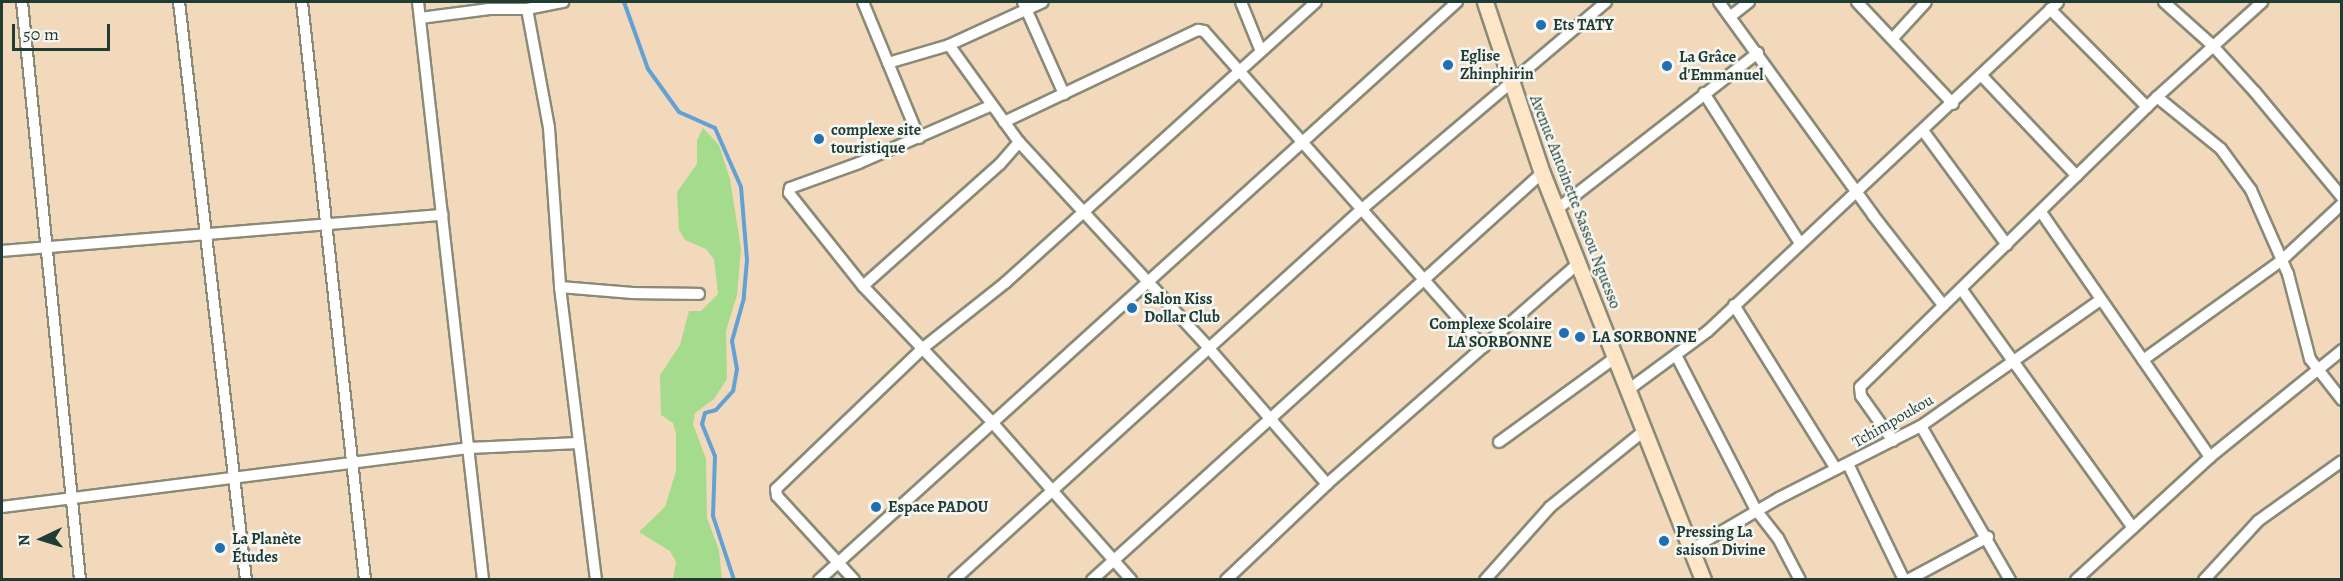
<!DOCTYPE html>
<html>
<head>
<meta charset="utf-8">
<style>
	body { margin:0 }
	#map { position:relative; width:2343px; height:581px; overflow:hidden; background:#f3d9bb; font-family:Alegreya,serif }
	div>[style] { position:absolute }
	[style*='--x'] { left:calc(var(--x)*1px); top:calc(var(--y)*1px); width:calc(var(--w)*1px); rotate:calc(var(--a)*1deg) }
	.green>* { inset:0; background:#a4db8c }
	.stream>* { height:4px; margin:-2px; padding:0 2px; transform-origin:2px; border-radius:2px; background:#62a1d4 }
	.roads { filter:drop-shadow(2px 0 #898b78) drop-shadow(-2px 0 #898b78) drop-shadow(0 2px #898b78) drop-shadow(0 -2px #898b78) }
	.street>* { height:10px; margin:-5px; padding:0 5px; transform-origin:5px; border-radius:5px; background:#fff }
	.secondary>* { height:15px; margin:-7.5px; padding:0 7.5px; transform-origin:7.5px; border-radius:7.5px; background:#fde5c5 }
	.dots>* { width:16px; height:16px; translate:-50% -50%; box-sizing:border-box; border:3px solid #f6f6f2; border-radius:50% }
	span { translate:-50% -50%; white-space:nowrap; text-align:center; line-height:1.15; -webkit-text-stroke:5px #f6f6f2; paint-order:stroke }
	.poi-label { font-size:16px; color:#1f3d34; font-weight:700 }
	.left { translate:0 -50%; text-align:left }
	.right { translate:-100% -50%; text-align:right }
	.street-label { font-size:16px; color:#1f3d34 }
	.frame { position:absolute; inset:0; border:3px solid #1f3d34; pointer-events:none }
	.north { position:absolute; left:12px; top:509px; width:60px; height:60px; -webkit-text-stroke:4px #f6f6f2; paint-order:stroke; rotate:266deg; font-size:16px; font-weight:700; line-height:24px; text-align:center; color:#1f3d34 }
	.north::after { content:''; display:block; margin:auto; width:21px; height:27px; background:#1f3d34; clip-path:polygon(50% 0,100% 100%,50% 72%,0 100%) }
	.scale { position:absolute; left:12px; top:24px; width:98px; height:27px; box-sizing:border-box; border:3px solid #1f3d34; border-top:0; padding-left:8px; font-size:18px; line-height:21px; white-space:nowrap; color:#1f3d34; -webkit-text-stroke:4px #f6f6f2; paint-order:stroke }
</style>
</head>
<body>
<div id="map">
	<div class="green">
		<div style="clip-path:polygon(703px 128px,719px 145px,730px 179px,741px 249px,737px 295px,726px 331px,727px 379px,714px 399px,695px 413px,693px 424px,706px 459px,707px 518px,719px 550px,722px 579px,673px 579px,676px 562px,670px 551px,639px 532px,665px 507px,676px 471px,676px 434px,673px 423px,661px 415px,660px 375px,680px 345px,689px 311px,701px 311px,718px 294px,714px 259px,706px 249px,685px 240px,679px 230px,677px 192px,697px 164px,697px 140px)"></div>
	</div>
	<div class="stream">
		<div style="--x:624;--y:2;--w:71;--a:70.3"></div>
		<div style="--x:648;--y:69;--w:53;--a:54.2"></div>
		<div style="--x:679;--y:112;--w:39;--a:24"></div>
		<div style="--x:715;--y:128;--w:64;--a:66.2"></div>
		<div style="--x:741;--y:187;--w:73;--a:85.3"></div>
		<div style="--x:747;--y:260;--w:38;--a:95"></div>
		<div style="--x:744;--y:298;--w:45;--a:105.6"></div>
		<div style="--x:732;--y:341;--w:28;--a:80"></div>
		<div style="--x:737;--y:369;--w:22;--a:100"></div>
		<div style="--x:733;--y:391;--w:25;--a:132"></div>
		<div style="--x:716;--y:410;--w:11;--a:165"></div>
		<div style="--x:705;--y:413;--w:11;--a:105"></div>
		<div style="--x:702;--y:424;--w:35;--a:68"></div>
		<div style="--x:715;--y:456;--w:60;--a:91.9"></div>
		<div style="--x:713;--y:516;--w:67;--a:71.8"></div>
	</div>
	<div class="roads">
		<div class="street">
			<div style="--x:22;--y:2;--w:581;--a:84.27"></div>
			<div style="--x:179;--y:2;--w:582;--a:83.39"></div>
			<div style="--x:302;--y:2;--w:581;--a:83.78"></div>
			<div style="--x:418;--y:2;--w:582;--a:83.58"></div>
			<div style="--x:863;--y:2;--w:147;--a:67.6"></div>
			<div style="--x:1023;--y:2;--w:101;--a:66"></div>
			<div style="--x:1241;--y:2;--w:51;--a:68"></div>
			<div style="--x:1719;--y:2;--w:263;--a:54.1"></div>
			<div style="--x:1873;--y:215;--w:114;--a:52.1"></div>
			<div style="--x:1857;--y:2;--w:140;--a:46.7"></div>
			<div style="--x:2164;--y:2;--w:66;--a:41.9"></div>
			<div style="--x:2213;--y:46;--w:62;--a:47.6"></div>
			<div style="--x:2255;--y:92;--w:136;--a:50.4"></div>
			<div style="--x:527;--y:9;--w:121;--a:79.5"></div>
			<div style="--x:549;--y:128;--w:159;--a:86"></div>
			<div style="--x:560;--y:287;--w:295;--a:83"></div>
			<div style="--x:2050;--y:9;--w:138;--a:45.3"></div>
			<div style="--x:1731;--y:16;--w:23;--a:-38"></div>
			<div style="--x:420;--y:18;--w:70;--a:-7.4"></div>
			<div style="--x:489;--y:9;--w:38;--a:0"></div>
			<div style="--x:527;--y:9;--w:37;--a:-11"></div>
			<div style="--x:1894;--y:37;--w:47;--a:-47.6"></div>
			<div style="--x:949;--y:45;--w:120;--a:54.2"></div>
			<div style="--x:1019;--y:142;--w:277;--a:47.3"></div>
			<div style="--x:1207;--y:346;--w:183;--a:49"></div>
			<div style="--x:888;--y:63;--w:64;--a:-16.4"></div>
			<div style="--x:949;--y:45;--w:103;--a:-24.6"></div>
			<div style="--x:1981;--y:75;--w:139;--a:46.5"></div>
			<div style="--x:1704;--y:93;--w:178;--a:57.4"></div>
			<div style="--x:2157;--y:97;--w:82;--a:39.1"></div>
			<div style="--x:2221;--y:149;--w:51;--a:53.8"></div>
			<div style="--x:2251;--y:190;--w:92;--a:66.2"></div>
			<div style="--x:2288;--y:274;--w:88;--a:75.5"></div>
			<div style="--x:2310;--y:359;--w:52;--a:52"></div>
			<div style="--x:990;--y:106;--w:143;--a:156.5"></div>
			<div style="--x:859;--y:163;--w:73;--a:160.1"></div>
			<div style="--x:790;--y:188;--w:5;--a:101"></div>
			<div style="--x:789;--y:193;--w:119;--a:51.5"></div>
			<div style="--x:863;--y:286;--w:186;--a:46.5"></div>
			<div style="--x:991;--y:421;--w:212;--a:48.6"></div>
			<div style="--x:1004;--y:122;--w:215;--a:-25.4"></div>
			<div style="--x:1198;--y:30;--w:6;--a:9"></div>
			<div style="--x:1204;--y:31;--w:422;--a:48.5"></div>
			<div style="--x:1924;--y:132;--w:140;--a:53.7"></div>
			<div style="--x:1556;--y:210;--w:256;--a:-37.9"></div>
			<div style="--x:2041;--y:212;--w:298;--a:55.4"></div>
			<div style="--x:2;--y:251;--w:442;--a:-4.7"></div>
			<div style="--x:863;--y:286;--w:183;--a:-41.7"></div>
			<div style="--x:1000;--y:164;--w:29;--a:-49"></div>
			<div style="--x:560;--y:287;--w:73;--a:4.7"></div>
			<div style="--x:633;--y:293;--w:66;--a:0.9"></div>
			<div style="--x:1962;--y:290;--w:293;--a:54.3"></div>
			<div style="--x:1734;--y:305;--w:193;--a:58.1"></div>
			<div style="--x:1677;--y:357;--w:172;--a:62.7"></div>
			<div style="--x:1756;--y:510;--w:36;--a:52"></div>
			<div style="--x:1778;--y:538;--w:47;--a:62.4"></div>
			<div style="--x:2143;--y:360;--w:171;--a:-35.7"></div>
			<div style="--x:2282;--y:260;--w:82;--a:-43"></div>
			<div style="--x:1628;--y:390;--w:99;--a:-36.4"></div>
			<div style="--x:1708;--y:331;--w:480;--a:-43.2"></div>
			<div style="--x:1921;--y:426;--w:178;--a:60"></div>
			<div style="--x:1893;--y:441;--w:55;--a:-125.4"></div>
			<div style="--x:1861;--y:396;--w:9;--a:-96"></div>
			<div style="--x:1860;--y:387;--w:415;--a:-44.3"></div>
			<div style="--x:2157;--y:97;--w:142;--a:-42.1"></div>
			<div style="--x:1499;--y:442;--w:145;--a:-36"></div>
			<div style="--x:1848;--y:464;--w:129;--a:64.2"></div>
			<div style="--x:2;--y:507;--w:470;--a:-7.2"></div>
			<div style="--x:468;--y:448;--w:111;--a:-2.6"></div>
			<div style="--x:1690;--y:550;--w:103;--a:-30.3"></div>
			<div style="--x:1779;--y:498;--w:159;--a:-26.9"></div>
			<div style="--x:1921;--y:426;--w:219;--a:-35.1"></div>
			<div style="--x:819;--y:580;--w:861;--a:-42.18"></div>
			<div style="--x:854;--y:580;--w:114;--a:-132.5"></div>
			<div style="--x:777;--y:496;--w:7;--a:-98"></div>
			<div style="--x:776;--y:489;--w:204;--a:-43.8"></div>
			<div style="--x:923;--y:348;--w:105;--a:-38.4"></div>
			<div style="--x:1005;--y:283;--w:419;--a:-42.1"></div>
			<div style="--x:954;--y:580;--w:551;--a:-42.28"></div>
			<div style="--x:1362;--y:209;--w:320;--a:-40.3"></div>
			<div style="--x:1092;--y:580;--w:607;--a:-42.13"></div>
			<div style="--x:1226;--y:580;--w:139;--a:-43.5"></div>
			<div style="--x:1327;--y:484;--w:333;--a:-41.3"></div>
			<div style="--x:1485;--y:580;--w:98;--a:-48.3"></div>
			<div style="--x:1550;--y:507;--w:121;--a:-39"></div>
			<div style="--x:1908;--y:580;--w:91;--a:-28.3"></div>
			<div style="--x:2076;--y:580;--w:182;--a:-42.5"></div>
			<div style="--x:2210;--y:457;--w:170;--a:-39"></div>
			<div style="--x:2204;--y:580;--w:80;--a:-47.5"></div>
			<div style="--x:2258;--y:521;--w:103;--a:-35.5"></div>
		</div>
		<div class="secondary">
			<div style="--x:1485;--y:2;--w:180;--a:71.6"></div>
			<div style="--x:1542;--y:173;--w:438;--a:68.4"></div>
		</div>
	</div>
	<div class="dots">
		<div style="left:1541px;top:25px;background:#1f6fb2"></div>
		<div style="left:1448px;top:65px;background:#1f6fb2"></div>
		<div style="left:1667px;top:66px;background:#1f6fb2"></div>
		<div style="left:819px;top:139px;background:#1f6fb2"></div>
		<div style="left:1132px;top:308px;background:#1f6fb2"></div>
		<div style="left:1564px;top:333px;background:#1f6fb2"></div>
		<div style="left:1580px;top:337px;background:#1f6fb2"></div>
		<div style="left:876px;top:507px;background:#1f6fb2"></div>
		<div style="left:1664px;top:541px;background:#1f6fb2"></div>
		<div style="left:220px;top:548px;background:#1f6fb2"></div>
	</div>
	<div class="poi-label">
		<span class="left" style="left:1553px;top:25px">Ets TATY</span>
		<span class="left" style="left:1460px;top:65px">Eglise<br>Zhinphirin</span>
		<span class="left" style="left:1679px;top:66px">La Grâce<br>d'Emmanuel</span>
		<span class="left" style="left:831px;top:139px">complexe site<br>touristique</span>
		<span class="left" style="left:1144px;top:308px">Salon Kiss<br>Dollar Club</span>
		<span class="right" style="left:1552px;top:333px">Complexe Scolaire<br>LA SORBONNE</span>
		<span class="left" style="left:1592px;top:337px">LA SORBONNE</span>
		<span class="left" style="left:888px;top:507px">Espace PADOU</span>
		<span class="left" style="left:1676px;top:541px">Pressing La<br>saison Divine</span>
		<span class="left" style="left:232px;top:548px">La Planète<br>Études</span>
	</div>
	<div class="street-label">
		<span style="left:1575px;top:202px;rotate:69deg">Avenue Antoinette Sassou Nguesso</span>
		<span style="left:1893px;top:421px;rotate:-30deg">Tchimpoukou</span>
	</div>
	<div class="frame"></div>
	<div class="north">N</div>
	<div class="scale">50 m</div>
</div>
</body>
</html>
